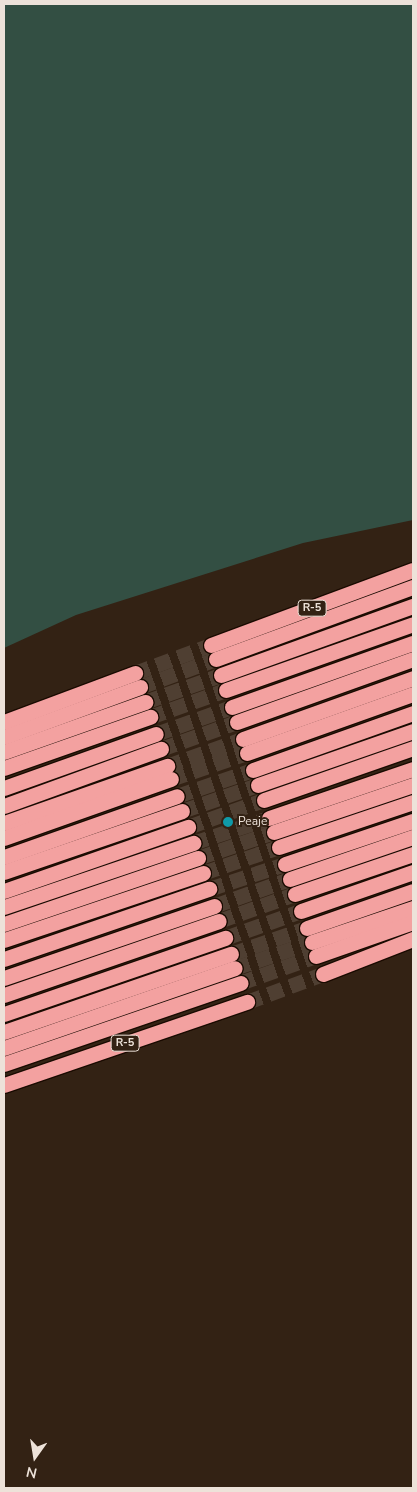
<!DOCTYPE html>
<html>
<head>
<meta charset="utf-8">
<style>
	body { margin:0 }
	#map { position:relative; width:417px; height:1492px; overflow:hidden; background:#332214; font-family:"Nunito Sans",sans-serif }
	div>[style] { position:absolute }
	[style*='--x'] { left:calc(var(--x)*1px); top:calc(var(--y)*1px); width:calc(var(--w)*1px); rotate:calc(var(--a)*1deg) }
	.green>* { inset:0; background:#334f43 }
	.highway-tunnel>* { height:15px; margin-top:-7.5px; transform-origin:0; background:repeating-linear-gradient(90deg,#4f3f32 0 15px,transparent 0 23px) }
	.roads { filter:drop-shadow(1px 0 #1a0b01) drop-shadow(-1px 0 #1a0b01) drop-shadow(0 1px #1a0b01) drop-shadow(0 -1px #1a0b01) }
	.highway>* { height:15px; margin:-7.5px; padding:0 7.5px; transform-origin:7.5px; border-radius:7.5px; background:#f3a1a0 }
	.dots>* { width:14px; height:14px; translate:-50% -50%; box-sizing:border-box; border:2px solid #332214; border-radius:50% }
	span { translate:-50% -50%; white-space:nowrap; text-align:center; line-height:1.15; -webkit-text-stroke:4px #332214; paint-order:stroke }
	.shield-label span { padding:1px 4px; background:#332214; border:1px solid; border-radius:4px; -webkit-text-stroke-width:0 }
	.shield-label { font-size:11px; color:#ede2d9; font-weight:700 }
	.poi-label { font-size:12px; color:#ede2d9 }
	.left { translate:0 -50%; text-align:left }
	.frame { position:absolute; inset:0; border:5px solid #ede2d9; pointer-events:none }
	.north { position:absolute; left:10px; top:1432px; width:50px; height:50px; -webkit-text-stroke:4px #332214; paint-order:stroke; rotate:193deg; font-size:14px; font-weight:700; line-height:20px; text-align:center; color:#ede2d9 }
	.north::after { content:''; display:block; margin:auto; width:18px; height:22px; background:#ede2d9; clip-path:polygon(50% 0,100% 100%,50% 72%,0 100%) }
</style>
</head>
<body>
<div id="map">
	<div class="green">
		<div style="clip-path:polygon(4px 4px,413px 4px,413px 520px,303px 543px,76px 615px,4px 648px)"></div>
	</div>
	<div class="highway-tunnel">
		<div style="--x:135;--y:673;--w:81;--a:-20.2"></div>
		<div style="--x:140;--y:687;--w:81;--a:-20.2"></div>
		<div style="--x:145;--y:702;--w:81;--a:-19.6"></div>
		<div style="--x:150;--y:717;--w:81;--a:-19.6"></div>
		<div style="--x:156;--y:734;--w:81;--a:-19.6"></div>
		<div style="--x:161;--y:749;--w:81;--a:-19.6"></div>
		<div style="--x:167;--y:766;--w:81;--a:-19.6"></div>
		<div style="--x:171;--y:779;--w:80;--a:-18.9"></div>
		<div style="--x:177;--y:796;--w:80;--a:-18.9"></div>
		<div style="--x:182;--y:811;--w:80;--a:-18.9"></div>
		<div style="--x:188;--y:827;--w:81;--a:-19.6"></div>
		<div style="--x:193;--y:843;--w:80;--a:-18.2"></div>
		<div style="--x:198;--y:858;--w:80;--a:-18.9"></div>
		<div style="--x:203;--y:873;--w:80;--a:-18.9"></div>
		<div style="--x:209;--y:889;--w:80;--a:-18.2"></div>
		<div style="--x:214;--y:906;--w:81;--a:-19.6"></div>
		<div style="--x:219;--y:921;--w:81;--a:-19.6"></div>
		<div style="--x:225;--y:938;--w:81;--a:-19.6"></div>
		<div style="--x:231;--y:954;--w:80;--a:-18.9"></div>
		<div style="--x:235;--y:968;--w:81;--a:-18.7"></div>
		<div style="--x:240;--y:983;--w:81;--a:-19.6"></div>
		<div style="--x:247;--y:1002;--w:81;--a:-20.2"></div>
	</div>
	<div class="roads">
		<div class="highway">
			<div style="--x:211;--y:645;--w:215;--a:-20.4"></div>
			<div style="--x:216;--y:659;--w:210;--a:-20.1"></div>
			<div style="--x:221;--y:675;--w:204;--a:-19.8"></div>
			<div style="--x:226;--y:690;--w:198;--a:-19.4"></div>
			<div style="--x:232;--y:707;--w:192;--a:-19.5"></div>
			<div style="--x:4;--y:722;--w:140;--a:-20.5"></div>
			<div style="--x:237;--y:722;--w:187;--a:-19.7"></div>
			<div style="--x:4;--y:737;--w:145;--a:-20.2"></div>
			<div style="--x:243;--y:739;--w:181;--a:-19.7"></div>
			<div style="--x:4;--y:752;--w:150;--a:-19.5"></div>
			<div style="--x:247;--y:753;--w:176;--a:-19.6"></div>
			<div style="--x:4;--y:768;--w:155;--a:-19.3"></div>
			<div style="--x:253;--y:770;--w:170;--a:-19.6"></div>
			<div style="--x:258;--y:785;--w:164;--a:-19.2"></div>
			<div style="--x:4;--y:788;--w:161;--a:-19.6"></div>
			<div style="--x:264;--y:800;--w:158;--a:-19.2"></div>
			<div style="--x:4;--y:806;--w:167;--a:-20"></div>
			<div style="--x:269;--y:818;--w:152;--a:-18.8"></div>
			<div style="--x:4;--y:823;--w:173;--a:-19.3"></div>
			<div style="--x:274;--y:832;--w:147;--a:-18.7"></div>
			<div style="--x:4;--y:838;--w:177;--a:-19.5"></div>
			<div style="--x:279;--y:847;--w:141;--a:-18.6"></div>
			<div style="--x:4;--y:857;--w:183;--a:-19.4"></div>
			<div style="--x:285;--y:864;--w:135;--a:-18.6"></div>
			<div style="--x:4;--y:872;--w:188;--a:-18.9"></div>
			<div style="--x:290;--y:879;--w:130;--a:-18.9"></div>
			<div style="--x:4;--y:891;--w:195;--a:-19.2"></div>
			<div style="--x:295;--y:894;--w:125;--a:-18.7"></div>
			<div style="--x:4;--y:907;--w:200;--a:-18.7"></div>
			<div style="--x:301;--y:911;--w:119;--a:-19.2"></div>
			<div style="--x:4;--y:924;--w:205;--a:-18.8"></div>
			<div style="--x:307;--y:928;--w:112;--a:-19.2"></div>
			<div style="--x:4;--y:940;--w:210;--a:-18.6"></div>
			<div style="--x:312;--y:942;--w:107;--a:-18.6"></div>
			<div style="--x:316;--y:956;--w:103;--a:-19.3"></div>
			<div style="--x:4;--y:959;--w:217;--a:-18.9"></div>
			<div style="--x:323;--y:974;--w:97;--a:-21.3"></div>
			<div style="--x:4;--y:978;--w:222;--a:-18.9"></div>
			<div style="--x:4;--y:995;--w:227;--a:-19"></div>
			<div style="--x:4;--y:1014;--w:234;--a:-19"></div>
			<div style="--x:4;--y:1032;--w:240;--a:-19"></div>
			<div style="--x:4;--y:1048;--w:244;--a:-19.1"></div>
			<div style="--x:4;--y:1064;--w:250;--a:-18.9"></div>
			<div style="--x:4;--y:1085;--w:257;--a:-18.9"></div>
		</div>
	</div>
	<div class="dots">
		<div style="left:228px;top:822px;background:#0f9aa8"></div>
	</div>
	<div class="shield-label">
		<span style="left:312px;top:608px">R-5</span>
		<span style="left:125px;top:1043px">R-5</span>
	</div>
	<div class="poi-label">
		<span class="left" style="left:238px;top:822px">Peaje</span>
	</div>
	<div class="frame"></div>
	<div class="north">N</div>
</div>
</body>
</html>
